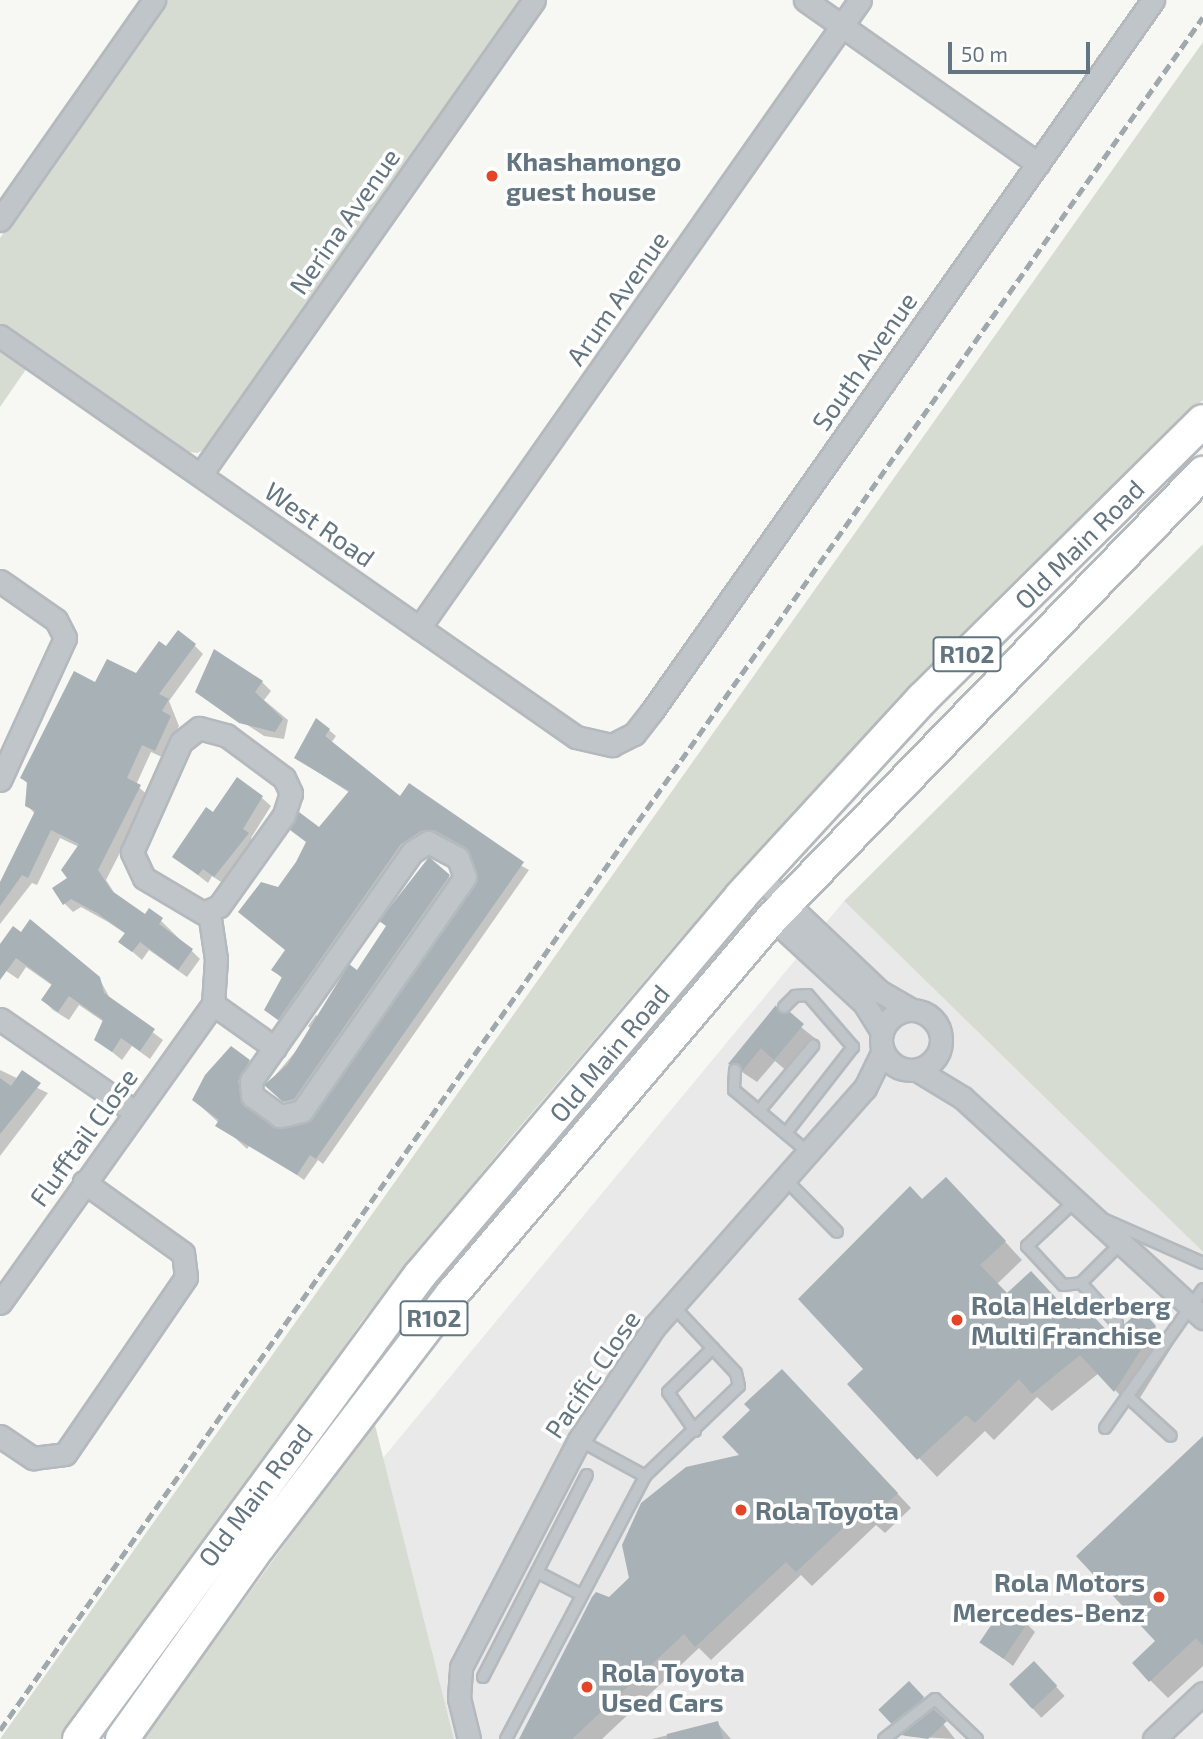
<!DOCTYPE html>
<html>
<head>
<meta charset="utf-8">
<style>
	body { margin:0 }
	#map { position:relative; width:1203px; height:1739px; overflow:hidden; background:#f7f7f4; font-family:"Exo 2",sans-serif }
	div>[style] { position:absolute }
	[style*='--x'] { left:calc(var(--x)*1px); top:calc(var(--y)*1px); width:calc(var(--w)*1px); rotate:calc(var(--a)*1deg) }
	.built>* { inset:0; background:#e8e9e8 }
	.green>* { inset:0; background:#d7dcd3 }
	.shadow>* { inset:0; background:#0003; transform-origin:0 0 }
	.building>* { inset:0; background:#a7b1b6; transform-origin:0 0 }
	.roads { filter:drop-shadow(2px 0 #b4b9bd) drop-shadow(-2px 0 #b4b9bd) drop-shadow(0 2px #b4b9bd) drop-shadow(0 -2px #b4b9bd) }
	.service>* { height:10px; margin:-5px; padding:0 5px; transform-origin:5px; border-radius:5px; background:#c0c5c9 }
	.minor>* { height:21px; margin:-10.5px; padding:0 10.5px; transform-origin:10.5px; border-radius:10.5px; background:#c0c5c9 }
	.minor>.ring { margin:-10.5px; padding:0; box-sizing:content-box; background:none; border:21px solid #c0c5c9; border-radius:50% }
	.primary>* { height:32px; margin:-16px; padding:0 16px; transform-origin:16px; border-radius:16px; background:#fff }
	.rail>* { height:5px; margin-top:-2.5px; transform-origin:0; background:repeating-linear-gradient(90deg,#9fa8ad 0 10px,transparent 0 15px) }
	.dots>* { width:19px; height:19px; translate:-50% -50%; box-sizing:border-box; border:4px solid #fff; border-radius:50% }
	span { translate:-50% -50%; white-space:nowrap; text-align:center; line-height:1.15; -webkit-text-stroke:7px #fff; paint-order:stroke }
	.shield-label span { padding:2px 5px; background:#fff; border:2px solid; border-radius:5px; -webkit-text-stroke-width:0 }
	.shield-label { font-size:24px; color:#627580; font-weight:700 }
	.poi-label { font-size:26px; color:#627580; font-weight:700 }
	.left { translate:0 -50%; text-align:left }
	.right { translate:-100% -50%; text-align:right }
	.street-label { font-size:26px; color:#627580 }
	.scale { position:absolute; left:948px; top:42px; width:142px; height:32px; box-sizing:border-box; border:4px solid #627580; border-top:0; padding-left:9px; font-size:21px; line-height:24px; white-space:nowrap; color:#627580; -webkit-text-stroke:5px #fff; paint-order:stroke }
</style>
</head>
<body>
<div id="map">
	<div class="built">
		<div style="clip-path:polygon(844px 901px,1203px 1252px,1203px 1739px,454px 1739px,383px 1458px)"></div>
	</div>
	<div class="green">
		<div style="clip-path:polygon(166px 0,522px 0,206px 449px,197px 453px,182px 451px,0 324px,0 238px)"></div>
		<div style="clip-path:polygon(1203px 42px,1203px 400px,917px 681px,680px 939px,503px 1147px,362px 1321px,72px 1739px,0 1739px)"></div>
		<div style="clip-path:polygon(0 345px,29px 365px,0 407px)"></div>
		<div style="clip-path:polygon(1203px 544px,1203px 1252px,844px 901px)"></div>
		<div style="clip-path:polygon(374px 1421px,454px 1739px,143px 1739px)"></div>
	</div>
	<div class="shadow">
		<div style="clip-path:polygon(194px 645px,203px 654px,169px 701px,179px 726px,164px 758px,151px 752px,136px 785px,149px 796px,106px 880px,117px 897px,145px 917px,150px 910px,200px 959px,187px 977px,149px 950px,142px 960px,121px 942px,126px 934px,108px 922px,81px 907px,73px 912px,65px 904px,79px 847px,60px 838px,37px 885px,32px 883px,0 924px,0 883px,35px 814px,27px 805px,28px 784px,22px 778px,96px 684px,136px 675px,167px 649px)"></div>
		<div style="clip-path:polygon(262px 682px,271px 691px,264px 700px,288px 720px,284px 739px,264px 736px,197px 691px)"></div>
		<div style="clip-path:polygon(329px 730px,336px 736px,331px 743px,400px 799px,529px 870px,323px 1164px,318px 1160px,304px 1180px,251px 1143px,247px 1149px,194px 1100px,231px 1048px,256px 1068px,244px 1089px,250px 1112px,278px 1131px,313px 1121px,480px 878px,468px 850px,442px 836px,428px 837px,285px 1025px,273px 1016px,283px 979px,273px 970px,286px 951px,279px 889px,350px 793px,296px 758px)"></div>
		<div style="clip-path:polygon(262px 798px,271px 806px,251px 838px,257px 843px,224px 884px,212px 876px,208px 883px,175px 857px)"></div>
		<div style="clip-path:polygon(429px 859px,453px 880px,298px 1103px,288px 1105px,267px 1085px,313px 1031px,308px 1026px,316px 1015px,320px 1018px,358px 972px,388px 927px,382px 921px)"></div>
		<div style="clip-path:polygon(0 947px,99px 978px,112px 1002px,163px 1040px,150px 1059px,132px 1046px,122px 1060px,96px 1039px,104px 1022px,79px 1005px,69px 1020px,53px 1010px,43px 1000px,53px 986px,26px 967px,18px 979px,2px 968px)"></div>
		<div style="clip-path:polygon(777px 1008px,816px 1039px,788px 1072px,775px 1061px,757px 1082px,730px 1064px)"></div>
		<div style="clip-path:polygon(0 1070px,48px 1093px,0 1156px)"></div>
		<div style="clip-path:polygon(964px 1197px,1022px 1260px,997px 1284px,1008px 1295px,1072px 1316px,1113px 1338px,1140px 1312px,1173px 1345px,1133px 1409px,1099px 1373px,1052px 1411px,1037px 1397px,994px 1440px,985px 1431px,937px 1477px,849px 1384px,866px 1369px,923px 1201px)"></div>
		<div style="clip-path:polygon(797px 1386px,911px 1508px,885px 1533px,876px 1525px,812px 1586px,801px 1575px,711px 1660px,699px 1648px,602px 1739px,521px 1739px,609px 1599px,743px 1457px)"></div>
		<div style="clip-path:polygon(1203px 1438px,1203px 1666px,1168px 1698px,1150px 1680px)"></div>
		<div style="clip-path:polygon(1027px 1624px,1035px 1632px,1013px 1666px,982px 1642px)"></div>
		<div style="left:1034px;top:1663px;width:45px;height:32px;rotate:47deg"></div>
		<div style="clip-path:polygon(908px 1683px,932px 1707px,901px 1731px,880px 1710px)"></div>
		<div style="clip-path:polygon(934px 1712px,955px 1739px,904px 1736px)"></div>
		<div style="clip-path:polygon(717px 1723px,731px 1739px,652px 1739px)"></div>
	</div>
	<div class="building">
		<div style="clip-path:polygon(178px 630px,196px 644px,159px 694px,169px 699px,162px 711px,171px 716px,155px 751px,142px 745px,127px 778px,141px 785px,98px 870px,112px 891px,145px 914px,149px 908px,163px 918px,159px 924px,193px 949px,178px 970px,140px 942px,132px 952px,118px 942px,125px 933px,97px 913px,71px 899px,63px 905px,52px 888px,67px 878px,61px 870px,79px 844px,51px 830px,28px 878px,22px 875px,0 906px,0 882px,35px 811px,25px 806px,27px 782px,20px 778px,74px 671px,95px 682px,107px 659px,136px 673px,159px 641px,166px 646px)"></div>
		<div style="clip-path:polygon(214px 649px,263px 681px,255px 692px,283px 719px,275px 732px,239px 723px,195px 692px)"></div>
		<div style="clip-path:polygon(316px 718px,330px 729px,325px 736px,400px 796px,409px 783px,524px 862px,316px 1159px,310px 1155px,297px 1175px,215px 1126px,219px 1120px,192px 1100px,205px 1075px,231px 1046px,250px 1060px,238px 1081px,244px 1106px,278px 1129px,312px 1119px,478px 878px,465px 847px,434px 830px,421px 831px,401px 844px,278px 1020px,264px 1010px,282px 977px,271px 970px,285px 950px,238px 912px,261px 882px,278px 887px,296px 862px,306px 842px,290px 830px,299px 812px,319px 827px,349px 791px,294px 758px)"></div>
		<div style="clip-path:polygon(237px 777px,263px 796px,243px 829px,249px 833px,214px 877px,203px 869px,198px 875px,172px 857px,206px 807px,213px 812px)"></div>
		<div style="clip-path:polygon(429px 857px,450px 875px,294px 1099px,283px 1102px,264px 1085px,287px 1065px,349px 964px,357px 970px,386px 926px,379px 921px)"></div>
		<div style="clip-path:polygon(30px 919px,100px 977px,104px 993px,155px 1029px,140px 1051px,121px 1038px,112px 1052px,94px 1040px,103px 1020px,69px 996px,58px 1012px,41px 1000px,52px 984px,16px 958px,0 980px,0 944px,13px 926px,21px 932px)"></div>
		<div style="clip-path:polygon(776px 1005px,779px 1013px,790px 1012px,804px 1024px,774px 1060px,761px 1048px,743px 1070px,728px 1064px)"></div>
		<div style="clip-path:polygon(22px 1070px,41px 1083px,0 1134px,0 1078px,11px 1086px)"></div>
		<div style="clip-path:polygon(946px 1177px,1006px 1241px,980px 1265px,1007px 1293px,1031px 1271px,1071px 1314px,1082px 1304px,1112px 1336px,1141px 1309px,1156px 1326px,1114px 1392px,1080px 1355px,1032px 1394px,1019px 1379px,975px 1423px,966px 1415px,917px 1460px,847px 1384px,863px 1369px,798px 1299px,910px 1186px,922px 1199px)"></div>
		<div style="clip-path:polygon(782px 1369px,898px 1493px,869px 1519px,861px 1511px,796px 1572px,786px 1562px,695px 1647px,684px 1634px,572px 1739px,519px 1739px,592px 1597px,596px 1592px,609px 1597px,629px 1578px,622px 1545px,641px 1503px,686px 1467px,739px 1455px,722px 1437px,750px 1410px,744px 1404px)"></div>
		<div style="clip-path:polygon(1203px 1436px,1203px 1646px,1196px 1638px,1149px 1682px,1132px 1663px,1155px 1641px,1076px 1556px)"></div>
		<div style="left:1004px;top:1606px;width:29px;height:44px;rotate:34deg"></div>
		<div style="left:1034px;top:1661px;width:34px;height:34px;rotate:47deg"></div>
		<div style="left:909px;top:1681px;width:22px;height:42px;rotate:47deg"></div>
		<div style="clip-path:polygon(934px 1709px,947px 1721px,928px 1739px,901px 1735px)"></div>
		<div style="clip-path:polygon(718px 1721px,723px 1739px,667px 1739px,667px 1734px)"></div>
	</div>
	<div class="roads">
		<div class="service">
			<div style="--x:784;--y:1007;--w:16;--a:-45"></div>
			<div style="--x:795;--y:996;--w:13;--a:-4"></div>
			<div style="--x:808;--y:995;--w:69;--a:49.1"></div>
			<div style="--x:853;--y:1047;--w:109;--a:127.9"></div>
			<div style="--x:735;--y:1070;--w:20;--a:93"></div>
			<div style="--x:734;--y:1090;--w:98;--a:40"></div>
			<div style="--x:759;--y:1111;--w:85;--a:-50.3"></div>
			<div style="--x:785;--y:1179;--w:74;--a:45.5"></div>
			<div style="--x:1075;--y:1201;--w:66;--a:136.8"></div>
			<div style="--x:1027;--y:1246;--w:53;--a:47.3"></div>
			<div style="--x:1063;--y:1285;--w:18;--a:-6"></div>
			<div style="--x:1081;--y:1283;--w:57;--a:-45"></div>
			<div style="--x:1103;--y:1219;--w:109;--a:23.7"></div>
			<div style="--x:1081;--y:1283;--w:54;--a:48"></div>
			<div style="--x:1127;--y:1396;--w:59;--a:42.3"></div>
			<div style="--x:1105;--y:1428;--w:170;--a:-54.8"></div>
			<div style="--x:695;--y:1431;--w:47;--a:-124.7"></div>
			<div style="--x:668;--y:1392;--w:63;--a:-44.4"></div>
			<div style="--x:645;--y:1476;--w:130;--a:-43.8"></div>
			<div style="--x:739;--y:1386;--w:13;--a:-103"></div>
			<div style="--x:736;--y:1373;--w:92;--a:-133.2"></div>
			<div style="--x:537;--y:1572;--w:48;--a:27.1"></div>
			<div style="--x:483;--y:1677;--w:227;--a:-62.8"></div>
			<div style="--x:506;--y:1739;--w:297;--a:-62.1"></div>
			<div style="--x:645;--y:1476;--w:75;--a:-151.4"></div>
			<div style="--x:884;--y:1739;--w:65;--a:-38.1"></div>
			<div style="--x:935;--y:1699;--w:58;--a:43.6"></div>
		</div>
		<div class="minor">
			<div style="--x:805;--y:0;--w:285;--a:35.1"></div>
			<div style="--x:0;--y:220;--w:269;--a:-55"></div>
			<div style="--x:0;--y:336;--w:702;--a:34.84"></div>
			<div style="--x:576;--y:737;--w:37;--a:13"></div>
			<div style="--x:612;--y:745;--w:25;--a:-27"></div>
			<div style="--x:634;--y:734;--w:29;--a:-52"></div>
			<div style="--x:652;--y:711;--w:870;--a:-54.83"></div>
			<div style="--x:201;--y:474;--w:579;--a:-54.91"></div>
			<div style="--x:0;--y:581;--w:68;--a:34.9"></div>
			<div style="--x:56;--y:620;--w:20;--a:63"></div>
			<div style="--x:65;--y:638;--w:156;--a:114.6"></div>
			<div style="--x:419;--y:628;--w:767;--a:-54.92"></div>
			<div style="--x:199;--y:728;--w:28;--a:15"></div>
			<div style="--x:226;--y:735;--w:72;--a:36.6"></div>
			<div style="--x:284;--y:778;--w:17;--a:65"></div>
			<div style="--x:291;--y:793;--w:23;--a:108"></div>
			<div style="--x:284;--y:815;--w:112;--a:125.5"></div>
			<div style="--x:219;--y:906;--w:17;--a:156"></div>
			<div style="--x:203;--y:913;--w:69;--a:-149.3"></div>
			<div style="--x:144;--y:878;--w:29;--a:-115"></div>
			<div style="--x:132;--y:852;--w:120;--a:-66"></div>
			<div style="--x:181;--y:742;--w:23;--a:-38"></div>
			<div style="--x:428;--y:842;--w:34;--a:28"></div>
			<div style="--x:458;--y:858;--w:20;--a:70"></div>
			<div style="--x:465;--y:877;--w:285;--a:124.9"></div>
			<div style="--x:302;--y:1111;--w:23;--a:167"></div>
			<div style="--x:280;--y:1116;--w:34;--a:-144"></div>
			<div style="--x:252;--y:1096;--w:15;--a:-94"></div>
			<div style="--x:251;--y:1081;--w:280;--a:-54.9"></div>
			<div style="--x:412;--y:852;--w:19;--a:-32"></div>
			<div style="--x:759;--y:877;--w:166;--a:43.5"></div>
			<div style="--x:879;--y:991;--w:36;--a:30"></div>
			<div style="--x:772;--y:918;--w:125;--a:42.7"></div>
			<div style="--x:864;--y:1003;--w:34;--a:58"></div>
			<div style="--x:213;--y:1004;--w:76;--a:35.4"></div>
			<div class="ring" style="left:881px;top:1010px;width:39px;height:39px"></div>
			<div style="--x:0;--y:1019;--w:164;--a:34.6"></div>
			<div style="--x:917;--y:1070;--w:54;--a:31.3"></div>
			<div style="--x:963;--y:1098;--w:326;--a:42.5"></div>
			<div style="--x:0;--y:1303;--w:367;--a:-54.5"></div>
			<div style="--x:213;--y:1004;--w:45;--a:-86.2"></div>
			<div style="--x:216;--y:959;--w:48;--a:-98.5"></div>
			<div style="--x:0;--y:1436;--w:40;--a:34"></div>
			<div style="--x:33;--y:1458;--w:32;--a:-7"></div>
			<div style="--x:65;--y:1454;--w:214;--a:-55.6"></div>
			<div style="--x:186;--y:1277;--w:24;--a:-97"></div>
			<div style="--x:183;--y:1253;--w:122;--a:-144.4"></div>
			<div style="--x:469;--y:1739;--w:42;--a:-103.7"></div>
			<div style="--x:459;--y:1698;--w:31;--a:-86"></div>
			<div style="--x:461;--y:1667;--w:256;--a:-62.5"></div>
			<div style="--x:579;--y:1440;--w:136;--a:-56.4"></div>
			<div style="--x:654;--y:1327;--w:319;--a:-48.6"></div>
			<div style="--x:865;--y:1088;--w:41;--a:-64.1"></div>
			<div style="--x:1154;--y:1739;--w:67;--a:-43.2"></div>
		</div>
		<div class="primary">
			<div style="--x:79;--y:1739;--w:576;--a:-53.69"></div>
			<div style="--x:420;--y:1275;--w:497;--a:-49.7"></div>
			<div style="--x:741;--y:896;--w:268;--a:-47.4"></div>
			<div style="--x:922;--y:699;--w:395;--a:-44.7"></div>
			<div style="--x:122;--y:1739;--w:238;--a:-54.6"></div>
			<div style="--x:260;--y:1545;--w:316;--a:-52.6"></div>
			<div style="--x:452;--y:1294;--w:494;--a:-49.6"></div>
			<div style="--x:772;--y:918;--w:620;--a:-45.92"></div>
		</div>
	</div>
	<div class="rail">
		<div style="--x:0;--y:1730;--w:2093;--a:-54.92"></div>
	</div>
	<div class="dots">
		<div style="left:492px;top:176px;background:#e54427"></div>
		<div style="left:957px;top:1320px;background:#e54427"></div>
		<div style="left:741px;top:1510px;background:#e54427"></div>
		<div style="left:1159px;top:1597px;background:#e54427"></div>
		<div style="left:587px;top:1687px;background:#e54427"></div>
	</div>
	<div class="shield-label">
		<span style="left:967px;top:654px">R102</span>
		<span style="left:434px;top:1318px">R102</span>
	</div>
	<div class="poi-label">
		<span class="left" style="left:506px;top:176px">Khashamongo<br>guest house</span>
		<span class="left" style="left:971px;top:1320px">Rola Helderberg<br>Multi Franchise</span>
		<span class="left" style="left:755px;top:1510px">Rola Toyota</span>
		<span class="right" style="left:1145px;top:1597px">Rola Motors<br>Mercedes-Benz</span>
		<span class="left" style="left:601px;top:1687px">Rola Toyota<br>Used Cars</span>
	</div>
	<div class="street-label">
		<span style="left:344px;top:221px;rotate:-55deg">Nerina Avenue</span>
		<span style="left:617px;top:298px;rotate:-55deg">Arum Avenue</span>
		<span style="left:864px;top:361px;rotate:-55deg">South Avenue</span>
		<span style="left:320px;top:524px;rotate:35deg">West Road</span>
		<span style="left:1079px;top:544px;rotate:-45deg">Old Main Road</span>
		<span style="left:609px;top:1053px;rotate:-50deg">Old Main Road</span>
		<span style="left:83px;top:1137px;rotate:-54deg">Flufftail Close</span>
		<span style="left:592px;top:1374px;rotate:-56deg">Pacific Close</span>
		<span style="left:255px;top:1495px;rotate:-53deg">Old Main Road</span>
	</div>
	<div class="scale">50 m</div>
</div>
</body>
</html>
